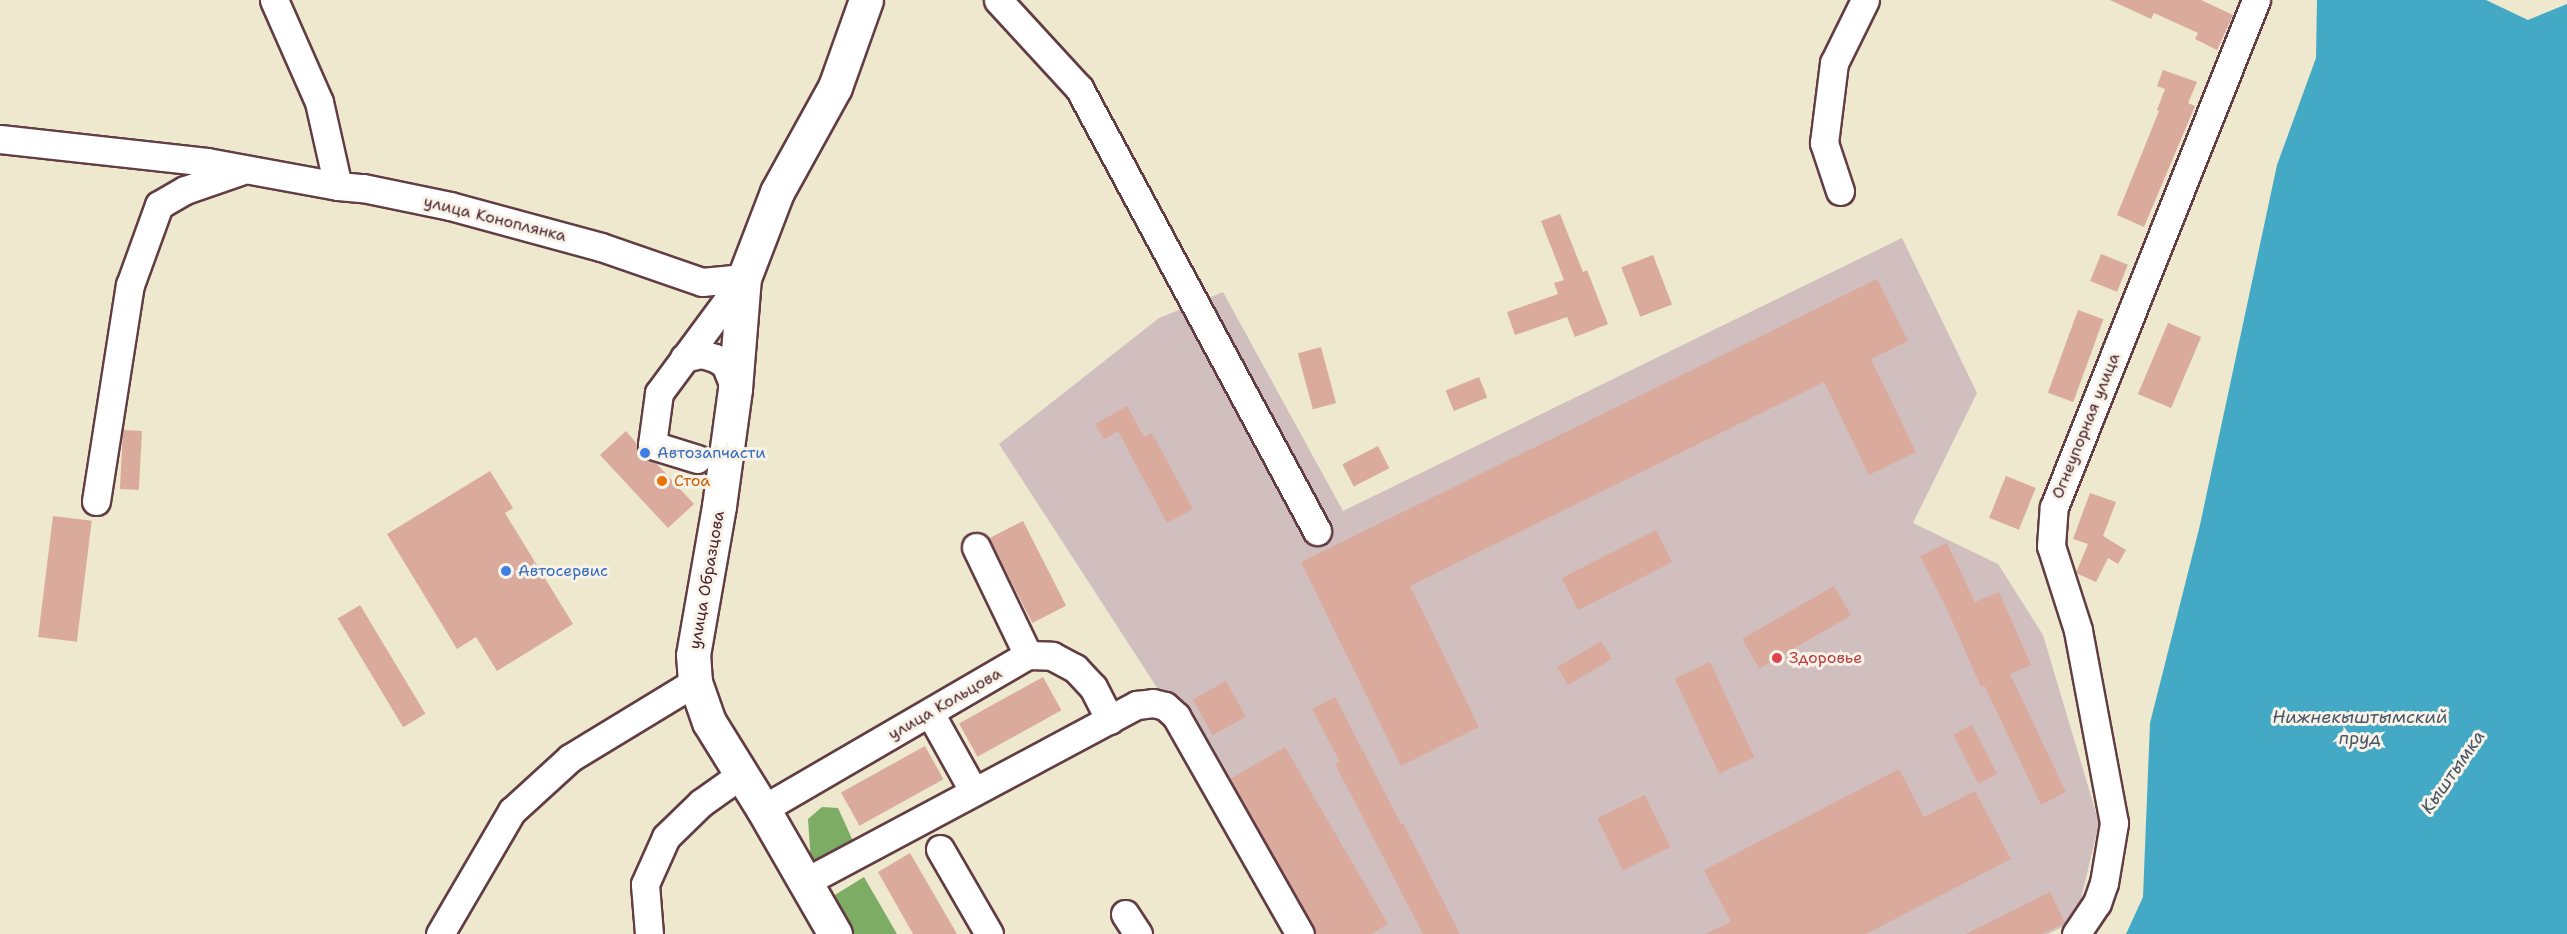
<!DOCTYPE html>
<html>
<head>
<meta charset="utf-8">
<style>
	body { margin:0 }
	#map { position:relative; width:2567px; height:934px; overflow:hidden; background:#ede8ce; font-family:"Shantell Sans",sans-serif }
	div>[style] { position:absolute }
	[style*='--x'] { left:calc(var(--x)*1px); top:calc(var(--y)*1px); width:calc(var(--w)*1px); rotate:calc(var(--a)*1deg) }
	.industrial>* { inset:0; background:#d1bfbf }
	.forest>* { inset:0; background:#7dac65 }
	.water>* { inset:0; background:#44a9c4 }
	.building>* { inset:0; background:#daaa9d; transform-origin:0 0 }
	.roads { filter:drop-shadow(2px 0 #623d43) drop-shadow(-2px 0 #623d43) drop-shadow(0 2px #623d43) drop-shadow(0 -2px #623d43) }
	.minor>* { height:27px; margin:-13.5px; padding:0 13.5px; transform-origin:13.5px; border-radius:13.5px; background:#fff }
	.major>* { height:33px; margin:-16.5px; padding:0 16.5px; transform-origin:16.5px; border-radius:16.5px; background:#fff }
	.dots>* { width:16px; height:16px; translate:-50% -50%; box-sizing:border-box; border:3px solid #f7f3e8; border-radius:50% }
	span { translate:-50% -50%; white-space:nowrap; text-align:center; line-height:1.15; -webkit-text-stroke:6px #f7f3e8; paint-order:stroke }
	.street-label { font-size:16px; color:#4a1f2b }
	.shop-label { font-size:16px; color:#366cbe }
	.left { translate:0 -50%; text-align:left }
	.food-label { font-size:16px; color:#c56008 }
	.health-label { font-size:16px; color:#be3a42 }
	.water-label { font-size:18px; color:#485668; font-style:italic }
</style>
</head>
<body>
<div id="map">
	<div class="industrial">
		<div style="clip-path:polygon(1902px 238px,1977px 393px,1913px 523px,1998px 564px,2043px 635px,2099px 823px,2076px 920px,2048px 934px,1311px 934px,1215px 777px,999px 444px,1159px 318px,1223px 292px,1343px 511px)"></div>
	</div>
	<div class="forest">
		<div style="clip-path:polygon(822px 807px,838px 808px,853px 841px,811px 863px,808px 819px)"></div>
		<div style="clip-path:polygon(864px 877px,897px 934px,850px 934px,830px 898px)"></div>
	</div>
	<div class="water">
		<div style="clip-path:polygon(2317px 0,2486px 0,2528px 20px,2567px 4px,2567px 934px,2126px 934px,2143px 897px,2150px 723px,2200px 525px,2277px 165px,2316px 58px)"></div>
	</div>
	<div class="building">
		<div style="clip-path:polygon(2110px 0,2201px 0,2233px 15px,2217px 50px,2195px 39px,2198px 33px,2154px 13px,2151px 19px)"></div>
		<div style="clip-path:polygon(2163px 70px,2197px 82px,2188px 103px,2195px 106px,2144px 227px,2117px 215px,2159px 111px,2157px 110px,2165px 89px,2157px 86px)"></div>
		<div style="clip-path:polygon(1560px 214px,1583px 272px,1587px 270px,1608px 324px,1575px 337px,1567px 317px,1515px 335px,1507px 312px,1558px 294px,1554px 283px,1564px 280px,1541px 221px)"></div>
		<div style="left:2101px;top:254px;width:29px;height:29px;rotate:22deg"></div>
		<div style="left:1653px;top:255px;width:53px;height:34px;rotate:69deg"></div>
		<div style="clip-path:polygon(1877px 279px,1908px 341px,1871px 359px,1916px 452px,1869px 475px,1824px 382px,1410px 586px,1479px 727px,1401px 766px,1301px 562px)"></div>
		<div style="left:2078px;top:310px;width:27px;height:88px;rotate:20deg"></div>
		<div style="left:2168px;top:323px;width:36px;height:77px;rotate:23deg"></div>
		<div style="left:1321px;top:347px;width:58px;height:24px;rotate:75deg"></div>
		<div style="left:1479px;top:377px;width:22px;height:36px;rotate:68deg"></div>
		<div style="clip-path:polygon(1127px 406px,1144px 437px,1152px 433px,1193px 509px,1167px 523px,1118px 431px,1104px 439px,1095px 424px)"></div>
		<div style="left:123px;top:430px;width:19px;height:59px;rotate:3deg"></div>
		<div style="clip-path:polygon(626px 431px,636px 443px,641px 456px,655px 462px,694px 504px,668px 528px,600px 455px)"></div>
		<div style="left:1378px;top:446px;width:25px;height:40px;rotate:63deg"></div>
		<div style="clip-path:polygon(490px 471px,513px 508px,505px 513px,573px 624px,497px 671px,476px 637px,457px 649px,387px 534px)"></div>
		<div style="left:2006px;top:476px;width:32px;height:45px;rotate:22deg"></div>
		<div style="clip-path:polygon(2090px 493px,2116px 502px,2103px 536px,2126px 550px,2118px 564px,2108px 558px,2096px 582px,2076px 573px,2088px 544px,2073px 539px)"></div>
		<div style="left:53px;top:516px;width:39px;height:122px;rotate:7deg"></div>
		<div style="left:1023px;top:521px;width:95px;height:38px;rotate:63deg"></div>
		<div style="left:1656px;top:530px;width:36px;height:106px;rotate:63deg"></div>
		<div style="clip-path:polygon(1947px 543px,1975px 602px,1999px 592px,2031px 665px,2010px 674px,2066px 792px,2041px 805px,1984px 685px,1981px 687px,1946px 607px,1920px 556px)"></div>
		<div style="left:1834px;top:586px;width:34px;height:106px;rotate:60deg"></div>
		<div style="left:360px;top:605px;width:127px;height:26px;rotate:59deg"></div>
		<div style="left:1601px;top:641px;width:21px;height:51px;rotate:59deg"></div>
		<div style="left:1710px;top:662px;width:105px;height:39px;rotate:65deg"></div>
		<div style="left:1043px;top:677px;width:38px;height:96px;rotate:61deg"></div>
		<div style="left:1226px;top:681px;width:41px;height:38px;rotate:61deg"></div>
		<div style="clip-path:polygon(1335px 697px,1401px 824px,1403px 823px,1460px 934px,1423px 934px,1335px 764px,1340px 762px,1312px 709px)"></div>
		<div style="left:1972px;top:725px;width:55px;height:21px;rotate:63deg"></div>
		<div style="left:925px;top:746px;width:38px;height:96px;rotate:61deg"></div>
		<div style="clip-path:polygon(1285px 747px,1388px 924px,1371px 934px,1316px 934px,1230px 779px)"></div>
		<div style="clip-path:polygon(1899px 769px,1924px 817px,1975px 791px,2011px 859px,1866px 934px,1705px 934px,1731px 922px,1704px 870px)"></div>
		<div style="left:1645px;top:795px;width:58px;height:53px;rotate:64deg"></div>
		<div style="clip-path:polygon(910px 853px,957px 934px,913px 934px,878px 872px)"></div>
		<div style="clip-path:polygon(2050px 892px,2065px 923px,2042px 934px,1966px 934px)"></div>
	</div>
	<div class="roads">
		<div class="minor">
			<div style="--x:274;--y:0;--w:111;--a:66.2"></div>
			<div style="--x:319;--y:102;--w:86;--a:77.3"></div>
			<div style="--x:998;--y:0;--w:120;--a:47.4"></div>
			<div style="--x:1079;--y:88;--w:503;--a:61.75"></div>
			<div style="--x:0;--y:139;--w:208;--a:6.3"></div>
			<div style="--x:207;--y:162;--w:133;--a:10.4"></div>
			<div style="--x:338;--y:186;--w:25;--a:5"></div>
			<div style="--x:363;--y:188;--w:89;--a:11.7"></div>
			<div style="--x:450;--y:206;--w:156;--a:15.2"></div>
			<div style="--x:601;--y:247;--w:107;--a:19.1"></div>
			<div style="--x:702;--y:282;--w:42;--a:-5.4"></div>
			<div style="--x:744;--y:278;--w:143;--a:126.5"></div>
			<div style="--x:659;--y:393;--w:52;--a:97.7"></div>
			<div style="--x:652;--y:445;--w:47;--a:17.3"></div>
			<div style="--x:1840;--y:191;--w:51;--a:-108.4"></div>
			<div style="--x:1824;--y:143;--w:81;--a:-82.9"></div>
			<div style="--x:1834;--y:63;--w:70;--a:-63.8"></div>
			<div style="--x:684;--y:358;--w:18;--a:-13"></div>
			<div style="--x:702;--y:354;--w:14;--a:17"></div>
			<div style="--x:715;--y:358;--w:12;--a:31"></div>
			<div style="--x:725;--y:364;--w:27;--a:68"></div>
			<div style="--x:96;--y:501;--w:219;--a:-81.1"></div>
			<div style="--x:130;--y:285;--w:85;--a:-70.1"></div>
			<div style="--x:159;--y:205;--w:30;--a:-30"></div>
			<div style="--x:185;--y:190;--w:61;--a:-19"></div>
			<div style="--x:976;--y:547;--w:120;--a:64.3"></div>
			<div style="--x:930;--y:713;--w:90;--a:60.9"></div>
			<div style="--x:763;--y:809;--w:306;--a:-30.2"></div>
			<div style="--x:1028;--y:655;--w:24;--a:2"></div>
			<div style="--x:1052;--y:656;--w:26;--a:28"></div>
			<div style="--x:1075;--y:668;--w:26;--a:47"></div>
			<div style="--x:1093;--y:687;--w:37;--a:63"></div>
			<div style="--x:940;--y:849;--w:98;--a:60"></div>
			<div style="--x:805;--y:882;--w:376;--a:-28.1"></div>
			<div style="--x:1137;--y:705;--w:16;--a:-7"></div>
			<div style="--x:1153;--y:703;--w:12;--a:14"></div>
			<div style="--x:1165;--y:706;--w:15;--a:42"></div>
			<div style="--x:1176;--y:716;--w:251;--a:60.4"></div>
			<div style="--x:1125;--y:914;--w:24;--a:57"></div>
			<div style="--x:440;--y:934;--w:143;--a:-59.7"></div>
			<div style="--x:512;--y:811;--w:79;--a:-42.4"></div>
			<div style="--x:570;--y:758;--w:146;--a:-31.3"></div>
			<div style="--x:649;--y:934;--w:50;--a:-94.6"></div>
			<div style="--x:645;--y:884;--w:51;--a:-65.9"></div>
			<div style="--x:666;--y:837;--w:49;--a:-44.2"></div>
			<div style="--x:701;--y:803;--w:50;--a:-35.3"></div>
			<div style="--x:2076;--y:934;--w:37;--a:-56"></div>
			<div style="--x:2097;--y:903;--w:21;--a:-71"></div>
			<div style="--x:2104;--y:883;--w:61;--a:-80.5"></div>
			<div style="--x:2114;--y:823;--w:196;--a:-100.6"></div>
			<div style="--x:2078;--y:630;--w:88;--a:-107.8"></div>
			<div style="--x:2051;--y:546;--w:39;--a:-86"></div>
			<div style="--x:2054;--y:507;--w:546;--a:-68.28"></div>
		</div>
		<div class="major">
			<div style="--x:835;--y:934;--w:144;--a:-119.9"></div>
			<div style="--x:763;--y:809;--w:102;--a:-121.8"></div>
			<div style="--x:709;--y:722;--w:42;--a:-109.3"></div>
			<div style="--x:695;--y:682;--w:27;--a:-94"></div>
			<div style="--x:693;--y:655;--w:151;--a:-80.1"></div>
			<div style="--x:719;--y:506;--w:118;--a:-82.2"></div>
			<div style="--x:735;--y:389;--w:111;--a:-85.4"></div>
			<div style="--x:744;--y:278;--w:92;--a:-69"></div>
			<div style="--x:777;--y:192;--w:120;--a:-61.1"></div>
			<div style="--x:835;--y:87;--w:92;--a:-70.4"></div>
		</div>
	</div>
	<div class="dots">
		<div style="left:645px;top:453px;background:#3f7fe0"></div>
		<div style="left:662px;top:481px;background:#e8710a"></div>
		<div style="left:506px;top:571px;background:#3f7fe0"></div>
		<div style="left:1777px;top:658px;background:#e0444e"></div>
	</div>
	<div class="street-label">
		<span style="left:495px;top:219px;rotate:14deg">улица Коноплянка</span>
		<span style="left:2086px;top:426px;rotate:-68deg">Огнеупорная улица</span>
		<span style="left:707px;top:580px;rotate:-80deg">улица Образцова</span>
		<span style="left:945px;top:704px;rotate:-30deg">улица Кольцова</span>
	</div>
	<div class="shop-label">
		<span class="left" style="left:657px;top:453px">Автозапчасти</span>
		<span class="left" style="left:518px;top:571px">Автосервис</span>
	</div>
	<div class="food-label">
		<span class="left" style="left:674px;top:481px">Стоа</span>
	</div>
	<div class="health-label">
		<span class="left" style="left:1789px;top:658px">Здоровье</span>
	</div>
	<div class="water-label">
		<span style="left:2360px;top:728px">Нижнекыштымский<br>пруд</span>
		<span style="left:2453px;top:772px;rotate:-55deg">Кыштымка</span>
	</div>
</div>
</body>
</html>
